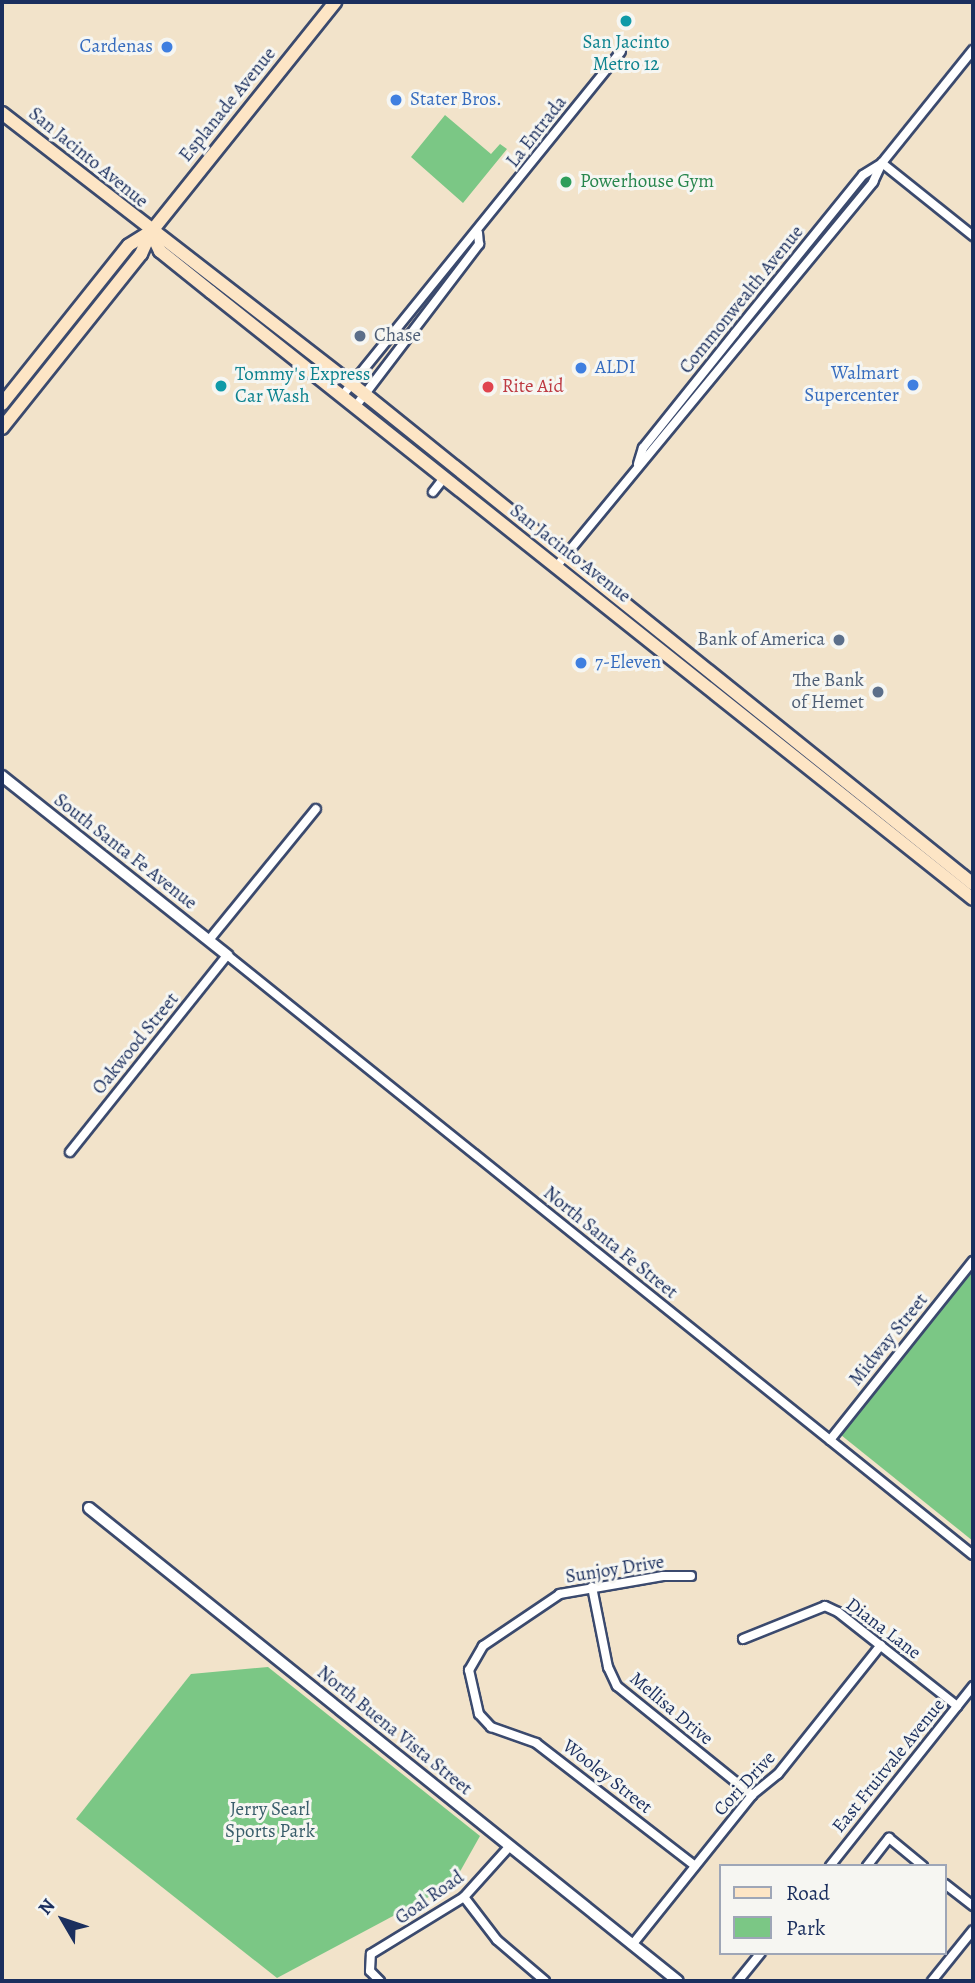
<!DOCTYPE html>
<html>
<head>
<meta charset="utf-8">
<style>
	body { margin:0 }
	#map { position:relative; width:975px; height:1983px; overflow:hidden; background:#f2e3ca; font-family:Alegreya,serif }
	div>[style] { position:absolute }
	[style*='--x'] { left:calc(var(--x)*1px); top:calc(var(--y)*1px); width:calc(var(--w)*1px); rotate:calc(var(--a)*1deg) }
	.green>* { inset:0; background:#7bc785 }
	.roads { filter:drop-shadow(2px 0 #3b4a6e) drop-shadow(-2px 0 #3b4a6e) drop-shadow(0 2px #3b4a6e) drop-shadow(0 -2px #3b4a6e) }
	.minor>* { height:8px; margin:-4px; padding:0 4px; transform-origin:4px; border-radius:4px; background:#fff }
	.tertiary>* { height:10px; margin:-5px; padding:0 5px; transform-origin:5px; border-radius:5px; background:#fff }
	.secondary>* { height:12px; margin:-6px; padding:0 6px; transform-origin:6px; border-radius:6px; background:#fde5c5 }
	.dots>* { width:19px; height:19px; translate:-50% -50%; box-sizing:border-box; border:4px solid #f6f6f2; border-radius:50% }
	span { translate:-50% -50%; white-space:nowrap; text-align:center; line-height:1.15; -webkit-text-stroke:6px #f6f6f2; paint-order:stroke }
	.culture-label { font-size:19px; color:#0d838f }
	.left { translate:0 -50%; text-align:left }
	.shop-label { font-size:19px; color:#366cbe }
	.right { translate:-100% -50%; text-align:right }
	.street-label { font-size:19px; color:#1b2f5e }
	.leisure-label { font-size:19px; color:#27864d }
	.service-label { font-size:19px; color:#4e5e75 }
	.health-label { font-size:19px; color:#be3a42 }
	.park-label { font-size:19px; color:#385d6a }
	.frame { position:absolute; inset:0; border:4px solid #1b2f5e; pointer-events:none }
	.legend { position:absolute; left:719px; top:1864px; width:228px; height:91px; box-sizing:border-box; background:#f6f6f2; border:2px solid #9ea6b7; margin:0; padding:9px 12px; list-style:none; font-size:21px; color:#1b2f5e }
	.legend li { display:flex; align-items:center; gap:14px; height:35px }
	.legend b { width:35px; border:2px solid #9ea6b7 }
	.north { position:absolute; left:28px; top:1885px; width:70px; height:70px; -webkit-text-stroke:5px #f6f6f2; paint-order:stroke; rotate:309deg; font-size:19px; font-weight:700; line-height:28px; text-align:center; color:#1b2f5e }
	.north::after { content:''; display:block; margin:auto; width:24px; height:32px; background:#1b2f5e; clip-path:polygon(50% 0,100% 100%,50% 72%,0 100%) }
</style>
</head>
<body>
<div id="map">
	<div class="green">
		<div style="clip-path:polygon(445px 115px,491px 154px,500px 144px,507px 149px,463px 203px,411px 157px)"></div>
		<div style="clip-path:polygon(973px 1262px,973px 1541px,836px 1431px)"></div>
		<div style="clip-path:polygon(268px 1667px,480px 1836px,453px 1884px,277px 1978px,76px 1819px,191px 1674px)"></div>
	</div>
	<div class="roads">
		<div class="minor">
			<div style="--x:882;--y:163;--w:117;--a:38.7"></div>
			<div style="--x:342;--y:396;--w:443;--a:-51"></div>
			<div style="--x:355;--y:407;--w:205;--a:-52.7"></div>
			<div style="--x:479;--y:244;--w:11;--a:-95"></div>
			<div style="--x:638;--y:464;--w:17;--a:-73"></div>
			<div style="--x:643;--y:448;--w:147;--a:-51.3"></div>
			<div style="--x:735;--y:333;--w:203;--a:-51"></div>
			<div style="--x:863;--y:175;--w:22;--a:-32"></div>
			<div style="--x:433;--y:492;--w:16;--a:-52"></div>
			<div style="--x:556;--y:567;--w:499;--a:-50.5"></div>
			<div style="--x:873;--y:182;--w:21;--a:-65"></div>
			<div style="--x:882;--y:163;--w:145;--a:-51.2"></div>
			<div style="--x:209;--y:940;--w:169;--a:-50.8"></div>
			<div style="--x:70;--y:1152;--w:252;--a:-51.4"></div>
			<div style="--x:227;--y:955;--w:957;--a:38.81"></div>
			<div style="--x:830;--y:1440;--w:229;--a:-51.4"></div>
			<div style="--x:691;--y:1576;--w:28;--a:180"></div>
			<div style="--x:663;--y:1576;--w:105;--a:170.1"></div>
			<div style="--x:560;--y:1594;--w:93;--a:146"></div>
			<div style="--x:483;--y:1646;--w:28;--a:120"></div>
			<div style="--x:469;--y:1670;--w:45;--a:77.2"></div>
			<div style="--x:479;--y:1714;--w:18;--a:47"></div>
			<div style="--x:491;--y:1727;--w:48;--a:19.6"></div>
			<div style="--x:536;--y:1743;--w:201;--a:37.7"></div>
			<div style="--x:592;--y:1587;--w:82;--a:78.7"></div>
			<div style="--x:608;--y:1667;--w:21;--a:65"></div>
			<div style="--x:617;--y:1686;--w:174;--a:38.9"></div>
			<div style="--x:743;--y:1639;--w:88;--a:-21.9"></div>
			<div style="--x:825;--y:1606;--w:14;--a:25"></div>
			<div style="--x:838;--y:1612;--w:152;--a:38.3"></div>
			<div style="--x:830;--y:1866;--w:230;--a:-51.5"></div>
			<div style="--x:867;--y:1866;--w:36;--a:-52"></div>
			<div style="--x:889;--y:1838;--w:44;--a:39.5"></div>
			<div style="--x:945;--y:1884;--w:36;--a:38"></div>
			<div style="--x:464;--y:1897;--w:54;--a:52.5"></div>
			<div style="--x:497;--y:1940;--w:63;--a:40.5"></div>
			<div style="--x:632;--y:1945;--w:192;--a:-51.3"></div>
			<div style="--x:752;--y:1795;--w:33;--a:-39"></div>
			<div style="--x:778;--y:1774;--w:165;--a:-51.4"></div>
			<div style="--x:380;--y:1981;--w:14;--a:-135"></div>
			<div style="--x:370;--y:1971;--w:17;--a:-87"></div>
			<div style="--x:371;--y:1954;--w:109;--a:-31.5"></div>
			<div style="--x:464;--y:1897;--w:69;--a:-48"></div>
			<div style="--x:738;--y:1981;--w:36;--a:-51"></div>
			<div style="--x:932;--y:1981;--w:65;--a:-51.2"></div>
		</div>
		<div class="tertiary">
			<div style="--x:2;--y:776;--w:288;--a:38.5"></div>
			<div style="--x:89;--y:1508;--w:755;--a:38.77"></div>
		</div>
		<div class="secondary">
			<div style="--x:2;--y:113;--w:443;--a:37.8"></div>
			<div style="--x:352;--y:384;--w:797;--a:38.84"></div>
			<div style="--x:151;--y:232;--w:21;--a:65"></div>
			<div style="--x:160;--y:251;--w:65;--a:38.8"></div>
			<div style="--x:211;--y:292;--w:974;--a:38.54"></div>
			<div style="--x:2;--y:404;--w:203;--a:-51.4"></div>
			<div style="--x:129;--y:245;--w:25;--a:-32"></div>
			<div style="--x:2;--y:428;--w:223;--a:-51.4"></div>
			<div style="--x:141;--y:254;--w:24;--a:-66"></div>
			<div style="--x:151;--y:232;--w:295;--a:-51.3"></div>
		</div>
	</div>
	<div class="dots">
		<div style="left:626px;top:21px;background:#0f9aa8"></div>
		<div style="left:167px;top:47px;background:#3f7fe0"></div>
		<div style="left:396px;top:100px;background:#3f7fe0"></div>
		<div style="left:566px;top:182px;background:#2e9e5b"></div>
		<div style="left:360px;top:336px;background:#5c6f8a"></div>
		<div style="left:581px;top:368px;background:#3f7fe0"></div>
		<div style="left:913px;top:385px;background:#3f7fe0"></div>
		<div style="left:221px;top:386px;background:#0f9aa8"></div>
		<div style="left:488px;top:387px;background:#e0444e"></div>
		<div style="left:839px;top:640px;background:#5c6f8a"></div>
		<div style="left:581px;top:663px;background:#3f7fe0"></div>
		<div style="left:878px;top:692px;background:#5c6f8a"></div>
	</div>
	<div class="culture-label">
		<span style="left:626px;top:54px">San Jacinto<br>Metro 12</span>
		<span class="left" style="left:235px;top:386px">Tommy's Express<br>Car Wash</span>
	</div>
	<div class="shop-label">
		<span class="right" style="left:153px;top:47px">Cardenas</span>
		<span class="left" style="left:410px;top:100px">Stater Bros.</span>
		<span class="left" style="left:595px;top:368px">ALDI</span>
		<span class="right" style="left:899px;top:385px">Walmart<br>Supercenter</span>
		<span class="left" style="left:595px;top:663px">7-Eleven</span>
	</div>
	<div class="street-label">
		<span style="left:228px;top:105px;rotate:-51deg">Esplanade Avenue</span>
		<span style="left:537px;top:132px;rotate:-52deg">La Entrada</span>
		<span style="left:88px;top:158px;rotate:39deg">San Jacinto Avenue</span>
		<span style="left:742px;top:300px;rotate:-51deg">Commonwealth Avenue</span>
		<span style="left:570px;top:554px;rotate:38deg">San Jacinto Avenue</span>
		<span style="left:125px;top:852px;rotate:38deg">South Santa Fe Avenue</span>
		<span style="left:136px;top:1044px;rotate:-51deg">Oakwood Street</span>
		<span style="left:610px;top:1243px;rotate:39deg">North Santa Fe Street</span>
		<span style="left:889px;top:1340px;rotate:-51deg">Midway Street</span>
		<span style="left:615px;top:1570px;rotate:-9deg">Sunjoy Drive</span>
		<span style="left:883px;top:1629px;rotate:37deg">Diana Lane</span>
		<span style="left:671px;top:1709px;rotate:40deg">Mellisa Drive</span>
		<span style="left:394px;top:1731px;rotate:39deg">North Buena Vista Street</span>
		<span style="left:889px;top:1766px;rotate:-51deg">East Fruitvale Avenue</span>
		<span style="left:607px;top:1777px;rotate:38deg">Wooley Street</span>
		<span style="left:745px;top:1784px;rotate:-47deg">Cori Drive</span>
		<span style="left:430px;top:1898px;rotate:-35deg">Goal Road</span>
	</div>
	<div class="leisure-label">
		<span class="left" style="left:580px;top:182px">Powerhouse Gym</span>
	</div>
	<div class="service-label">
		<span class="left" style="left:374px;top:336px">Chase</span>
		<span class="right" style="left:825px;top:640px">Bank of America</span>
		<span class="right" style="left:864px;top:692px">The Bank<br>of Hemet</span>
	</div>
	<div class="health-label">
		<span class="left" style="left:502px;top:387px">Rite Aid</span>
	</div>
	<div class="park-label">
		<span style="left:270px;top:1821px">Jerry Searl<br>Sports Park</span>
	</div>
	<div class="frame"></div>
	<ul class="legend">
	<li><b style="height:9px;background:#fde5c5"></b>Road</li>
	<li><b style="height:19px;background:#7bc785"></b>Park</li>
	</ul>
	<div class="north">N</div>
</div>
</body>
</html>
